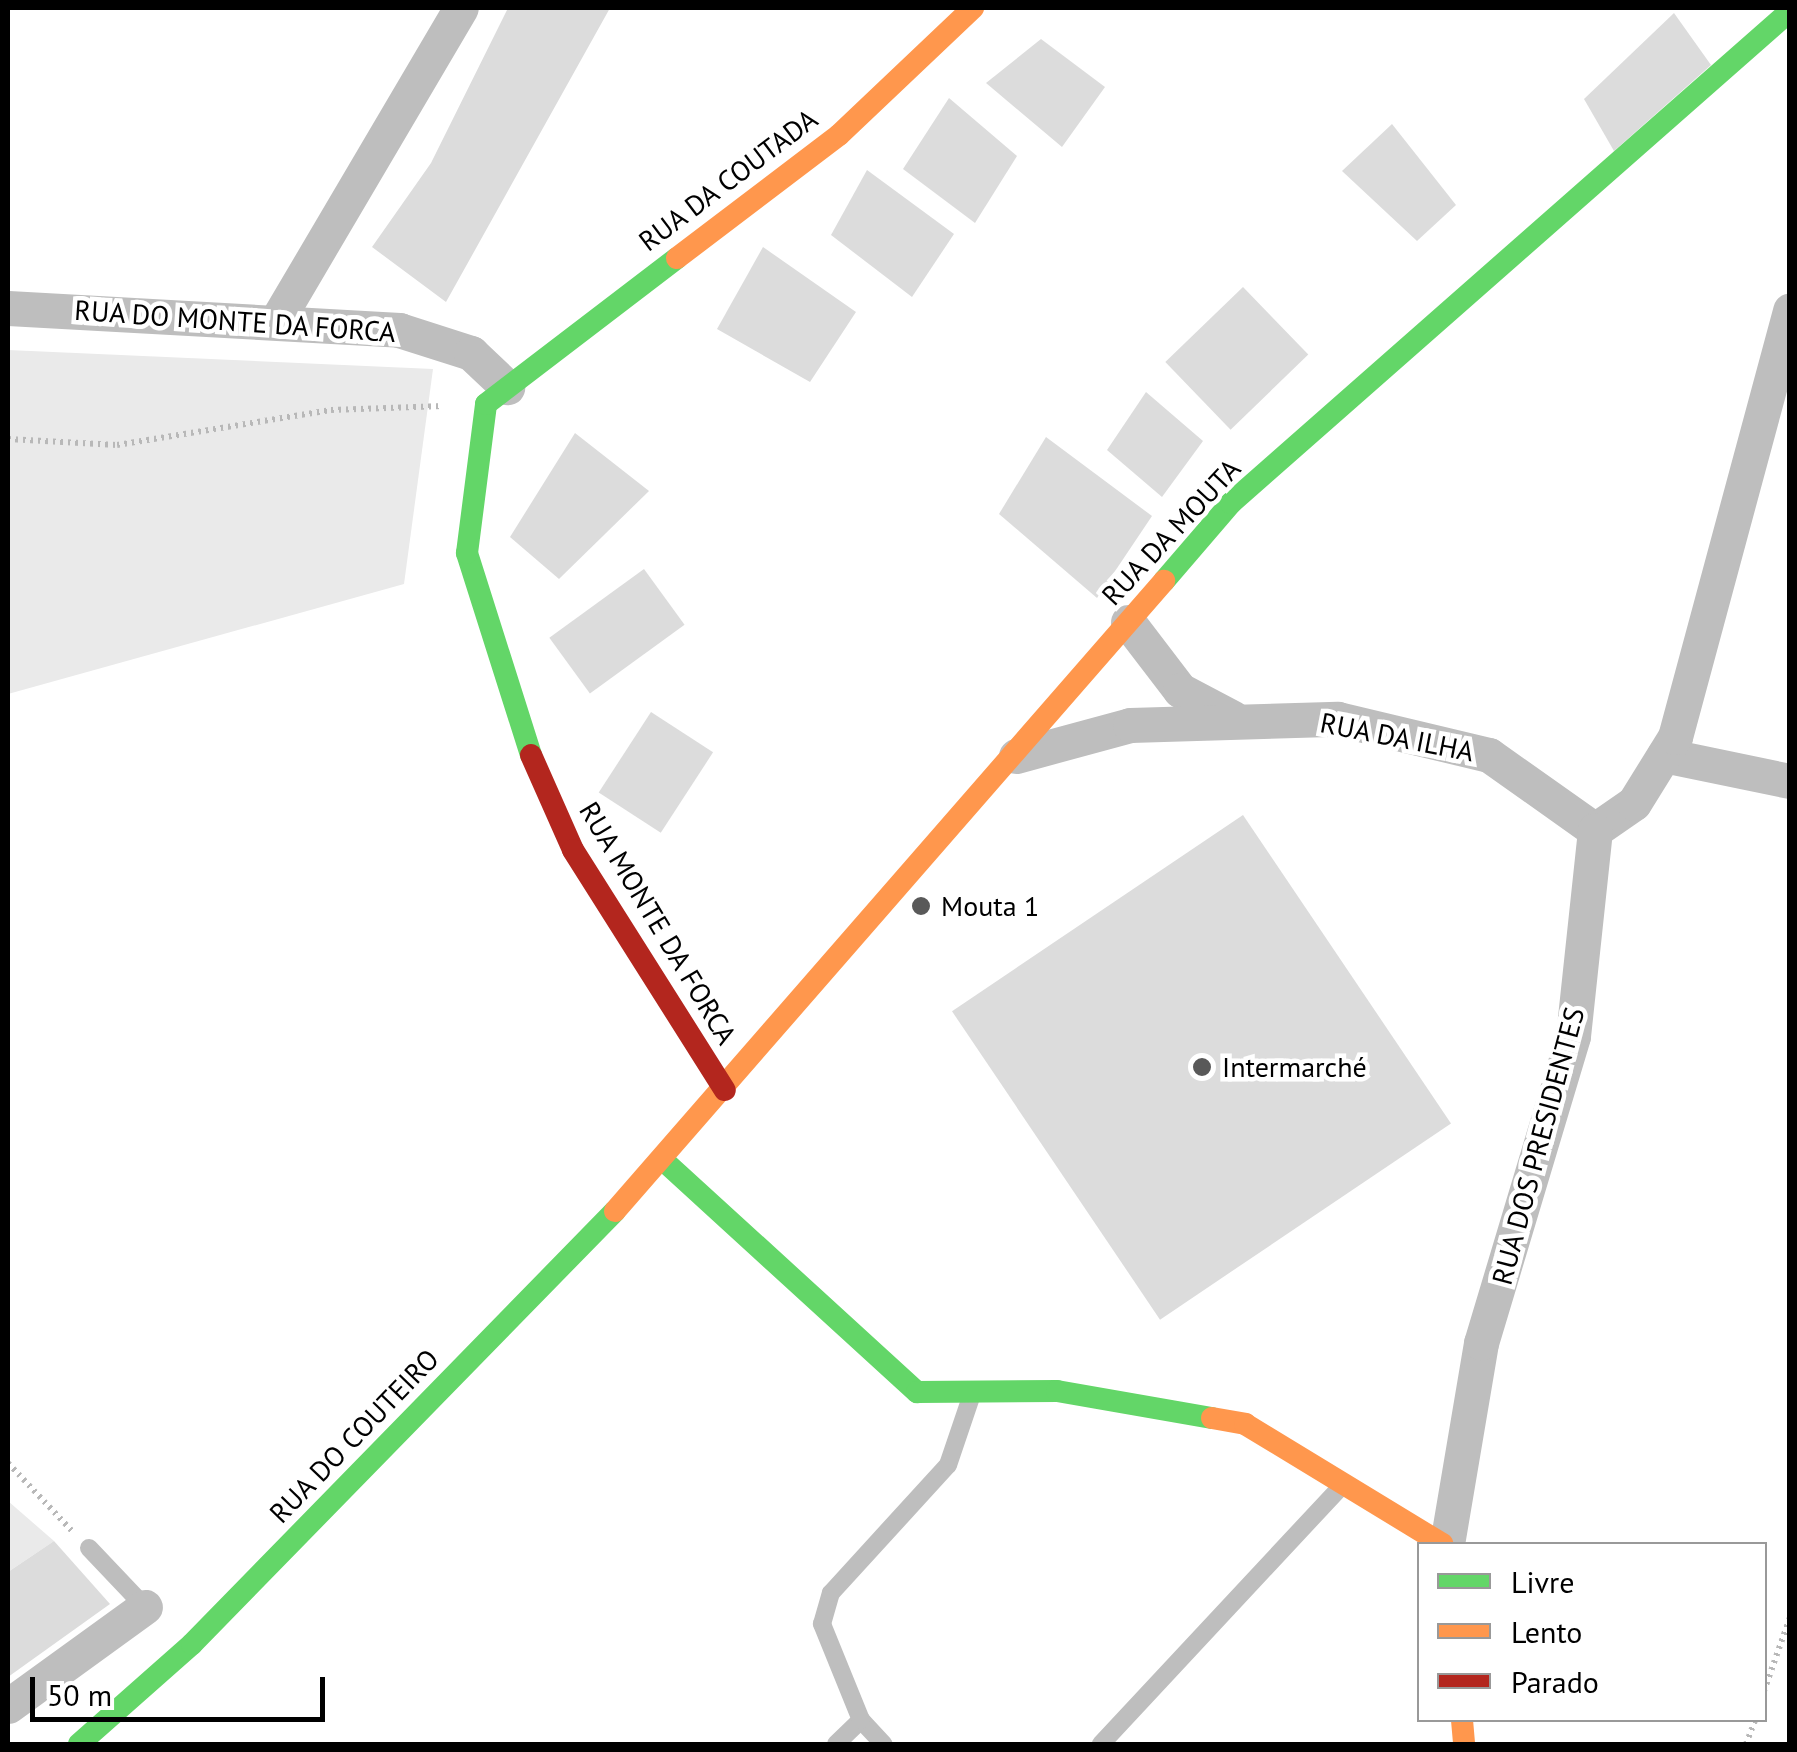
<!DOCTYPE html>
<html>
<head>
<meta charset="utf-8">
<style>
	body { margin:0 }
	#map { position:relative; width:1797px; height:1752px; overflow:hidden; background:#fff; font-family:"PT Sans",sans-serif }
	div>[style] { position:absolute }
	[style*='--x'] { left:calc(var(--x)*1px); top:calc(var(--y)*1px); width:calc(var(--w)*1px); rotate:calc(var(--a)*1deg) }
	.green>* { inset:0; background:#eaeaea }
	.building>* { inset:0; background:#dcdcdc; transform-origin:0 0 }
	.path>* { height:6px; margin-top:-3px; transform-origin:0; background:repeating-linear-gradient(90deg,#b8b8b8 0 2.5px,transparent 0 7.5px) }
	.lane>* { height:18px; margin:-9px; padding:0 9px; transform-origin:9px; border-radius:9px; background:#bebebe }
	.street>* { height:35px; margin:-17.5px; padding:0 17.5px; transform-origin:17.5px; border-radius:17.5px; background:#bebebe }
	.fast>* { height:22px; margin:-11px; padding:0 11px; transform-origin:11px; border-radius:11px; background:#63d668 }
	.slow>* { height:22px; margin:-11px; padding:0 11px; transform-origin:11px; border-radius:11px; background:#ff974d }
	.jam>* { height:22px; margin:-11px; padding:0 11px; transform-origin:11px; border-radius:11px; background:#b3261e }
	.dots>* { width:28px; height:28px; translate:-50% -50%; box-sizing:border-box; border:5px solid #fff; border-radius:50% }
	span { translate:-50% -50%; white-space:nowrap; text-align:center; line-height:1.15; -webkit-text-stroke:9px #fff; paint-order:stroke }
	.street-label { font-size:28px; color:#000 }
	.poi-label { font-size:28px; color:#000 }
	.left { translate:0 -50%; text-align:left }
	.frame { position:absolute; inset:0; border:10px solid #000; pointer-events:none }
	.legend { position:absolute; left:1417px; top:1542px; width:350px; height:180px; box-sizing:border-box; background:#fff; border:2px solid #999; margin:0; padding:12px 18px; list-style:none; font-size:30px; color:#000 }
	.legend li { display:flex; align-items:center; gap:20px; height:50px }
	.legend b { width:50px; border:2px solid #999 }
	.scale { position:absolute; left:30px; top:1677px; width:295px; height:45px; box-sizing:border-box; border:5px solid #000; border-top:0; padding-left:12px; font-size:30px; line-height:35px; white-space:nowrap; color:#000; -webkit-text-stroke:8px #fff; paint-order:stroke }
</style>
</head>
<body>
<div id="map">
	<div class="green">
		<div style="clip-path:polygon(8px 350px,433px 369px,404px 584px,8px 694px)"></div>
		<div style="clip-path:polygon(8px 1501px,54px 1541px,8px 1572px)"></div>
	</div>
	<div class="building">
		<div style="clip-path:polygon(508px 8px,610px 8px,446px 302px,372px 247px,431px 163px)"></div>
		<div style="clip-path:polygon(1674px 13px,1711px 65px,1614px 151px,1584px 99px)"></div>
		<div style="clip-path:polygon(1041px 39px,1105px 87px,1062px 147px,986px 83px)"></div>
		<div style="clip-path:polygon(949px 98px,1017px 156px,975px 223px,903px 169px)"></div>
		<div style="clip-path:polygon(1392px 124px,1456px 205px,1417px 241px,1342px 171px)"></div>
		<div style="clip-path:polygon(867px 170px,954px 234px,912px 297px,831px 235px)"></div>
		<div style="clip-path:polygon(763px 247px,856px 312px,810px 382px,717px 329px)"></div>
		<div style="left:1243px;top:287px;width:94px;height:108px;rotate:46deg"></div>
		<div style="clip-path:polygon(1146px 392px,1203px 441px,1162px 497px,1107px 450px)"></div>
		<div style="clip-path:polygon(575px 433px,649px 491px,559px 579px,510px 537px)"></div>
		<div style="clip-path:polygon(1046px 437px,1152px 516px,1097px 598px,999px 514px)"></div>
		<div style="left:644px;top:569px;width:69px;height:117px;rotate:54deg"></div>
		<div style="left:651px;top:712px;width:74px;height:96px;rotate:33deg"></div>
		<div style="left:1243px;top:815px;width:372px;height:351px;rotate:56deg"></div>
		<div style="clip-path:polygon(54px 1541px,110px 1604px,8px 1677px,8px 1572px)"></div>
	</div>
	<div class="path">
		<div style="--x:8;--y:439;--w:109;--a:3.2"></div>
		<div style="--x:117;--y:445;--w:217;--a:-9.3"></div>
		<div style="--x:331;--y:410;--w:112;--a:-2"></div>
		<div style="--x:8;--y:1463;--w:93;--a:46.7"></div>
		<div style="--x:1764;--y:1691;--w:78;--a:-70.6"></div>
		<div style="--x:1746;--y:1744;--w:26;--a:-69"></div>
	</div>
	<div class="lane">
		<div style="--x:89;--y:1548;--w:81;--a:46.5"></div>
		<div style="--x:861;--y:1720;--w:33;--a:47"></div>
		<div style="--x:836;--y:1744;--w:35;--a:-44"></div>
		<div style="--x:861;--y:1720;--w:104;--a:-112.1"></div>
		<div style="--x:822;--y:1624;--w:32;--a:-74"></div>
		<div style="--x:831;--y:1593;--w:173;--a:-47.6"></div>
		<div style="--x:948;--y:1465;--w:72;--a:-71.3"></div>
		<div style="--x:1101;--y:1744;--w:350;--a:-47"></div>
	</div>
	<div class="street">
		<div style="--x:8;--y:308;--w:392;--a:3.2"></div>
		<div style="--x:399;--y:330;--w:76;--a:17.7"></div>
		<div style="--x:471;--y:353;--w:50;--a:43.4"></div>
		<div style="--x:277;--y:320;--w:362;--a:-59.5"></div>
		<div style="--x:1128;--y:622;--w:86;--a:52.6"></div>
		<div style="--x:1180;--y:690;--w:60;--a:27.8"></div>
		<div style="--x:1664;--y:755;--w:129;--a:11.7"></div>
		<div style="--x:1016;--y:756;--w:118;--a:-15.2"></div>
		<div style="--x:1130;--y:725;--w:208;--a:-1.7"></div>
		<div style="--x:1338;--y:719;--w:155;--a:13.4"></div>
		<div style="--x:1489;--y:755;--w:130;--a:35.3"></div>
		<div style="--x:1595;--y:830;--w:47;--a:-34.7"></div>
		<div style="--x:1634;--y:803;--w:78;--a:-58.2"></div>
		<div style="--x:1675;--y:737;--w:442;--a:-74.9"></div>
		<div style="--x:1447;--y:1544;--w:204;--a:-80.4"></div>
		<div style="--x:1481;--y:1343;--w:320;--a:-73.3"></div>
		<div style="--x:1573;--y:1036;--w:207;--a:-83.9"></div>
		<div style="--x:8;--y:1706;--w:169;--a:-35.9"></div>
	</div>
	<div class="fast">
		<div style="--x:1164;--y:581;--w:103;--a:-49.3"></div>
		<div style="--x:1231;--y:503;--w:745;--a:-41.35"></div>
		<div style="--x:531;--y:755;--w:212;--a:-107.6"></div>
		<div style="--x:467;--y:553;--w:150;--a:-82.7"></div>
		<div style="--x:486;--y:404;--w:240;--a:-37.4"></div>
		<div style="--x:664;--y:1161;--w:343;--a:42.4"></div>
		<div style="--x:917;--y:1392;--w:140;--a:-0.4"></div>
		<div style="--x:1057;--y:1391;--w:157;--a:9.9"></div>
		<div style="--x:79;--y:1744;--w:151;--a:-41.5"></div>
		<div style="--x:192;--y:1644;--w:605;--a:-45.67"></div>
	</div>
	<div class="slow">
		<div style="--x:677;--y:258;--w:203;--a:-37.2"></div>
		<div style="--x:839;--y:135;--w:185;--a:-43.5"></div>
		<div style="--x:615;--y:1211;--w:836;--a:-48.93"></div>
		<div style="--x:1212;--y:1418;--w:34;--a:10"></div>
		<div style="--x:1245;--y:1424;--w:231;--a:31.3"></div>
		<div style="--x:1462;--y:1720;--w:24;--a:85"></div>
	</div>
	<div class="jam">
		<div style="--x:531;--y:755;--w:104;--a:66.1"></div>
		<div style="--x:573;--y:850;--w:284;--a:57.7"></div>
	</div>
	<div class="dots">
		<div style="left:921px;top:906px;background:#595959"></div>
		<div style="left:1202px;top:1067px;background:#595959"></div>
	</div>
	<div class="street-label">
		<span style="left:728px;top:180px;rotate:-37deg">RUA DA COUTADA</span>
		<span style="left:235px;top:321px;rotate:4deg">RUA DO MONTE DA FORCA</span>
		<span style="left:1171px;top:532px;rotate:-47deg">RUA DA MOUTA</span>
		<span style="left:1397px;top:737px;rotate:11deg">RUA DA ILHA</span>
		<span style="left:658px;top:923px;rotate:59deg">RUA MONTE DA FORCA</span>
		<span style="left:1538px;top:1146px;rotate:-75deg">RUA DOS PRESIDENTES</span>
		<span style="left:354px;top:1436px;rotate:-46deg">RUA DO COUTEIRO</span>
	</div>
	<div class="poi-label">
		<span class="left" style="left:941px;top:906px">Mouta 1</span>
		<span class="left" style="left:1222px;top:1067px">Intermarché</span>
	</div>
	<div class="frame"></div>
	<ul class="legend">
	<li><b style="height:12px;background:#63d668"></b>Livre</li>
	<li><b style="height:12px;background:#ff974d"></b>Lento</li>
	<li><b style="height:12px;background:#b3261e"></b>Parado</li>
	</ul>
	<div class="scale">50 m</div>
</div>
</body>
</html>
